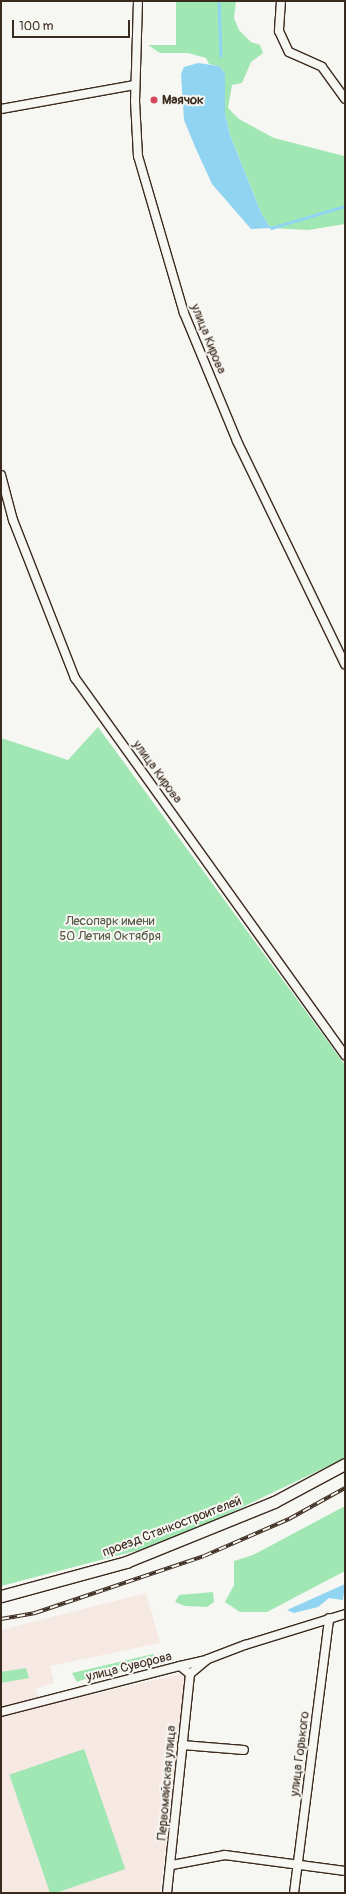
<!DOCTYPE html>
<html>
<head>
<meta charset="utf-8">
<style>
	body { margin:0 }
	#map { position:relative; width:346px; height:1894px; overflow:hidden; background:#f6f6f2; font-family:Pangolin,sans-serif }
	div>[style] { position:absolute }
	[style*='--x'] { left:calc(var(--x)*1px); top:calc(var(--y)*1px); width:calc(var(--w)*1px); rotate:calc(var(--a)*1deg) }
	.built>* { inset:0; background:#f6e8e3 }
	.green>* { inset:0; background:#a1e7b4; transform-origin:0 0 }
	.water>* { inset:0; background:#90d4f1 }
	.stream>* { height:2.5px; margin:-1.25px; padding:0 1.25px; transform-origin:1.25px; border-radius:1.25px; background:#90d4f1 }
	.roads { filter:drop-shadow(1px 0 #3b2a1e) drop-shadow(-1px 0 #3b2a1e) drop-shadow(0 1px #3b2a1e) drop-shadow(0 -1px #3b2a1e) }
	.minor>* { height:8px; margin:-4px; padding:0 4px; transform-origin:4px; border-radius:4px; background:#f6f6f2 }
	.secondary>* { height:11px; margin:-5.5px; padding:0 5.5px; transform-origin:5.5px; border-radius:5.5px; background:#f6f6f2 }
	.rail>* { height:4px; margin-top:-2px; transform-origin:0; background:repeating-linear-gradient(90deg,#f6f6f2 0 8px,#3b2a1e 0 16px); box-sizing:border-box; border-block:1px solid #3b2a1e }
	.dots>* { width:11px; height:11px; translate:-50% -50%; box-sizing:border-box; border:2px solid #f6f6f2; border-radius:50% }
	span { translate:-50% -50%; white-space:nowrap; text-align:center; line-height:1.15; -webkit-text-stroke:4px #f6f6f2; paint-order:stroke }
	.poi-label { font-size:13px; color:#3b2a1e; font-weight:700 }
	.left { translate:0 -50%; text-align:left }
	.street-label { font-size:13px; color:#3b2a1e }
	.park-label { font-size:13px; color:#545944 }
	.frame { position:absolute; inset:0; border:2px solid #3b2a1e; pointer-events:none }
	.scale { position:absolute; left:12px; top:20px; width:118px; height:18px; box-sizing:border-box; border:2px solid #3b2a1e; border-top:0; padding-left:5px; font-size:12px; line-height:14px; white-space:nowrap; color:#3b2a1e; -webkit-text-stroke:3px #f6f6f2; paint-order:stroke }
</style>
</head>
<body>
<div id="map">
	<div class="built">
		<div style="clip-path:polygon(146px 1593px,160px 1643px,50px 1666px,54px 1683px,36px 1688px,39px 1698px,1px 1707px,1px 1630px)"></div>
		<div style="clip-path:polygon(180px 1674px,186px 1680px,186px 1700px,160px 1892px,1px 1893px,1px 1716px)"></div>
	</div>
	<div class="green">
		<div style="clip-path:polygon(176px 1px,236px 1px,234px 18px,239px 30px,251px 42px,260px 45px,263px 53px,251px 62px,242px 83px,232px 85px,228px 108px,239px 119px,274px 138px,344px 156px,345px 224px,308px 230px,271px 228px,262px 215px,230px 135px,225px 114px,225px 73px,219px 66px,209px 64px,206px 58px,188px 53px,160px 53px,148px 45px,176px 45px)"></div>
		<div style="clip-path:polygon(98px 727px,345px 1065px,345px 1458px,207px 1524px,139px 1550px,1px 1586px,1px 738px,68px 760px)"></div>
		<div style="clip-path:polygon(345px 1506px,345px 1571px,267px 1612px,240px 1612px,225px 1602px,234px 1585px,234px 1561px,253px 1555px)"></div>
		<div style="clip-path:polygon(213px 1592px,214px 1602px,207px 1607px,185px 1606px,175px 1602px,179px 1595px)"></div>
		<div style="clip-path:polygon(153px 1654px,157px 1656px,155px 1660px,115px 1673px,103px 1672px,77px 1682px,72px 1673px)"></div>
		<div style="clip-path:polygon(26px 1668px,29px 1678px,1px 1683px,1px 1672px)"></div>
		<div style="left:84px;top:1749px;width:127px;height:79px;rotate:71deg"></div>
	</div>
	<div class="water">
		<div style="clip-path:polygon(198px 63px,219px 66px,225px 73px,225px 114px,230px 135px,262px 215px,271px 228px,251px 229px,212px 184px,196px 149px,184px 120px,181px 74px,184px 67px)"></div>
		<div style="clip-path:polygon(345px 1584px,343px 1600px,329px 1598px,318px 1607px,294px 1613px,287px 1610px)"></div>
	</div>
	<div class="stream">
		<div style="--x:219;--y:1;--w:55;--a:87.9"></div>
		<div style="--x:271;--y:228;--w:77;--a:-16.6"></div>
	</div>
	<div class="roads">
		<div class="minor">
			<div style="--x:138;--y:1;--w:100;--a:91.7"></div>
			<div style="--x:135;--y:101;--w:55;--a:86.9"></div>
			<div style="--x:138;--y:156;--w:164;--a:73.7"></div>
			<div style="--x:184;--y:313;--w:139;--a:67.5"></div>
			<div style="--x:237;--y:441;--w:248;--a:64.2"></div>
			<div style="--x:281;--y:1;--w:30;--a:94"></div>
			<div style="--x:279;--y:31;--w:23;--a:65"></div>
			<div style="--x:289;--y:52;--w:36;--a:24"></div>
			<div style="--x:322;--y:67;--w:39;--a:54"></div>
			<div style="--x:1;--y:109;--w:136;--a:-10.2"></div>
			<div style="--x:1;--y:475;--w:47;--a:75.1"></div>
			<div style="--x:13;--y:520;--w:170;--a:68.6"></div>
			<div style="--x:75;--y:678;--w:464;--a:54.4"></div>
			<div style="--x:180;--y:1666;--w:27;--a:-13"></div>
			<div style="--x:190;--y:1674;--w:23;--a:-40"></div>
			<div style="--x:208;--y:1659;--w:40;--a:-21"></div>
			<div style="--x:245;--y:1645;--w:105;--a:-17.2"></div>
			<div style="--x:1;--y:1712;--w:185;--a:-14.4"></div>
			<div style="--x:180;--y:1666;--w:13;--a:39"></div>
			<div style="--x:182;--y:1745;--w:62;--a:4.6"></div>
			<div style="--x:172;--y:1865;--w:54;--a:-10.7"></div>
			<div style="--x:225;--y:1855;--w:121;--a:7.6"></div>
			<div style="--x:167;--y:1893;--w:220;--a:-84"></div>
			<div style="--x:294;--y:1893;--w:277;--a:-82.7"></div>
		</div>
		<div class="secondary">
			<div style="--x:1;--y:1596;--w:130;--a:-15.2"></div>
			<div style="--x:126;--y:1562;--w:160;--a:-22.1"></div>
			<div style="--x:274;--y:1502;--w:81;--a:-28.2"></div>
		</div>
	</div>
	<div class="rail">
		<div style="--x:1;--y:1619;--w:35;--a:-10"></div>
		<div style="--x:35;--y:1613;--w:178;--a:-18.6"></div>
		<div style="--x:204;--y:1556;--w:93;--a:-23.5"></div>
		<div style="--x:289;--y:1519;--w:64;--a:-29"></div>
	</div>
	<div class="dots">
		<div style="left:154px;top:100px;background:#d1495b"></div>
	</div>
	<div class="poi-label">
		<span class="left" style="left:162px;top:100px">Маячок</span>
	</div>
	<div class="street-label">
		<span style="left:208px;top:339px;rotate:68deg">улица Кирова</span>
		<span style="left:157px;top:772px;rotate:54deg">улица Кирова</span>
		<span style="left:172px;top:1527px;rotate:-21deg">проезд Станкостроителей</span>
		<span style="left:129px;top:1667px;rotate:-14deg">улица Суворова</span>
		<span style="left:300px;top:1754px;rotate:-83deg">улица Горького</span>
		<span style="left:167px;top:1783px;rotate:-85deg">Первомайская улица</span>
	</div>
	<div class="park-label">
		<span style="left:110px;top:929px">Лесопарк имени<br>50 Летия Октября</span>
	</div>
	<div class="frame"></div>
	<div class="scale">100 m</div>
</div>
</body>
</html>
